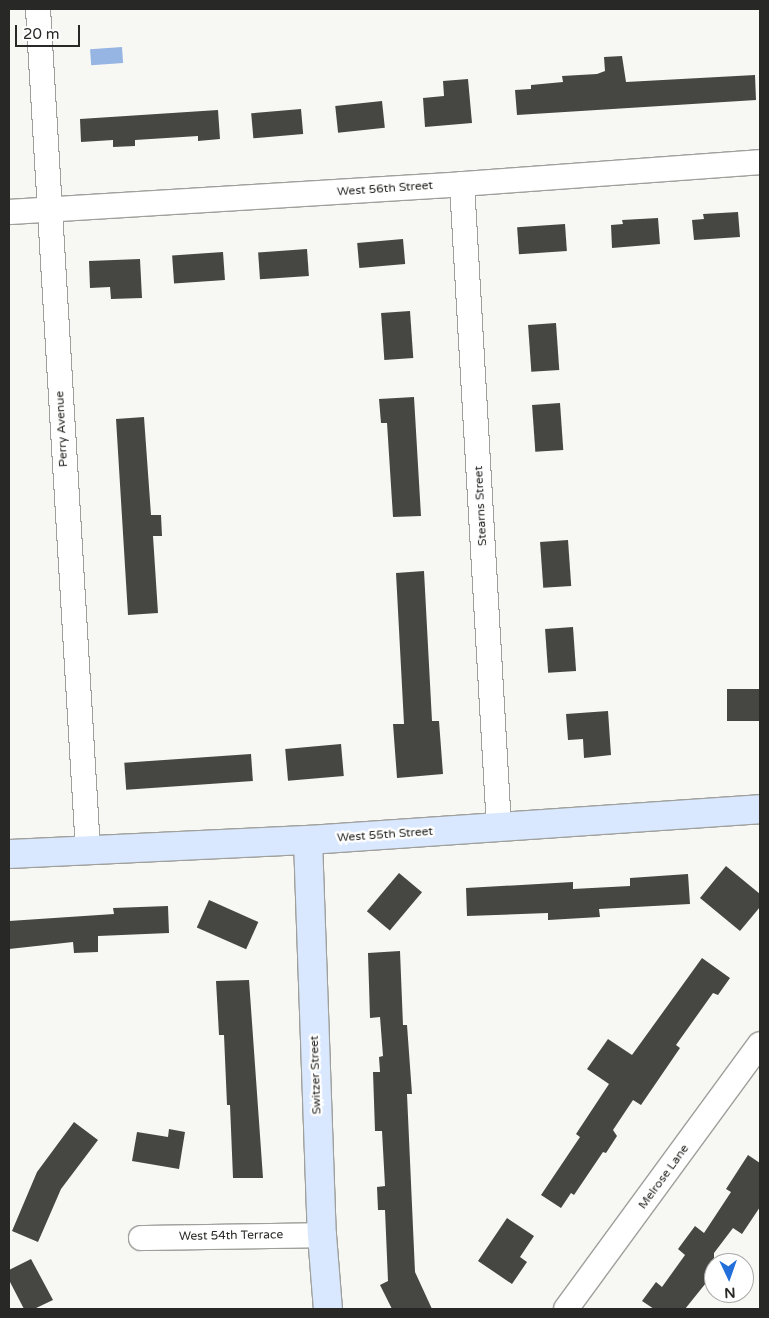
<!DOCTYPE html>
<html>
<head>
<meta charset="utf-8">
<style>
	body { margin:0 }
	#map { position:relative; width:769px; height:1318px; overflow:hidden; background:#f7f8f4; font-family:"Varela Round",sans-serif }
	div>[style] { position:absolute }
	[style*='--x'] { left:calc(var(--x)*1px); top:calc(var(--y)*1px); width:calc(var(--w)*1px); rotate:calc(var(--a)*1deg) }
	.water>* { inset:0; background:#96b5e3; transform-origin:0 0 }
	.building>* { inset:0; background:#464643; transform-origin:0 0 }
	.roads { filter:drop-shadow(1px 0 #9fa09c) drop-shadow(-1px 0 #9fa09c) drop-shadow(0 1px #9fa09c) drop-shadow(0 -1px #9fa09c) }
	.street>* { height:24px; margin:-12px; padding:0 12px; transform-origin:12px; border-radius:12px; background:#fff }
	.secondary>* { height:28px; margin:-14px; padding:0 14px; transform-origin:14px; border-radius:14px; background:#d9e8fe }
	span { translate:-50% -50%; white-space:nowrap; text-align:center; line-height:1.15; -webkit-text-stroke:5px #fff; paint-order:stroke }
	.street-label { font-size:12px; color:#282826 }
	.frame { position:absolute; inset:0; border:10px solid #282826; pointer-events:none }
	.north { position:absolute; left:704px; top:1253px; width:50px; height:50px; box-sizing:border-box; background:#fff; border:1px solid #a9a9a8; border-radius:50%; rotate:177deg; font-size:14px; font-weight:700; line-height:20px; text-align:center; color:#282826 }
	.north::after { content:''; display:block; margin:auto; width:18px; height:22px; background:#236fda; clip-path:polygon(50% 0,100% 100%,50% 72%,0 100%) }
	.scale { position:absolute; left:15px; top:25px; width:65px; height:22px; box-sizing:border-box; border:2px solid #282826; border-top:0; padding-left:6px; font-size:15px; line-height:18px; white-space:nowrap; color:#282826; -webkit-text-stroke:4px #fff; paint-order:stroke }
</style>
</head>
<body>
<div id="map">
	<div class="water">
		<div style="left:122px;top:47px;width:16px;height:32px;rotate:86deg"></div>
	</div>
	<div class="building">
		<div style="clip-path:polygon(622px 56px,626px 82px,755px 75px,756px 100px,517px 115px,515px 90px,531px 89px,531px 85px,563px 82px,562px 76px,597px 74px,605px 71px,604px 57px)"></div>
		<div style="clip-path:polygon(468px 79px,472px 123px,425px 127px,423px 98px,444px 96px,443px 81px)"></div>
		<div style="left:382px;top:101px;width:27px;height:47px;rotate:84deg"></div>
		<div style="left:301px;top:109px;width:25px;height:50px;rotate:85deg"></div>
		<div style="clip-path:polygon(218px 110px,220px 139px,198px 141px,198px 136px,135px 140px,135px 146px,113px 147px,113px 140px,81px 142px,80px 119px)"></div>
		<div style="clip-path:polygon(738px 212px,740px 237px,694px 240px,692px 220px,704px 219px,703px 214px)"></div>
		<div style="clip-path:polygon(658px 218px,660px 244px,612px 248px,611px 225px,623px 224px,622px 220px)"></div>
		<div style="left:565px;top:224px;width:27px;height:48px;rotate:86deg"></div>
		<div style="left:403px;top:239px;width:25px;height:46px;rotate:85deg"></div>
		<div style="left:307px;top:249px;width:27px;height:49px;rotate:86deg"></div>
		<div style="left:223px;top:252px;width:28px;height:51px;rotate:86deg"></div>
		<div style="clip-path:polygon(140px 259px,142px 298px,111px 299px,110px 287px,90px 288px,89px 261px)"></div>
		<div style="left:410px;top:311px;width:47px;height:29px;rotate:86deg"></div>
		<div style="left:556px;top:323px;width:47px;height:28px;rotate:86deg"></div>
		<div style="clip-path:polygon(414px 397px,421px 516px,393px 517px,387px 423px,381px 423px,379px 399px)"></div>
		<div style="left:560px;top:403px;width:47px;height:28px;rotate:86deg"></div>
		<div style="clip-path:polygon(144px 417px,151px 515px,161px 515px,162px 536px,153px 536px,158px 613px,128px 615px,116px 419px)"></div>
		<div style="left:568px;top:540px;width:46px;height:28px;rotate:86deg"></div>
		<div style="clip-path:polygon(424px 571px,432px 721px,439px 721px,443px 774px,397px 778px,393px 724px,404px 724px,396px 573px)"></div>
		<div style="left:573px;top:627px;width:44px;height:28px;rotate:86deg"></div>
		<div style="left:760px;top:689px;width:32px;height:33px;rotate:90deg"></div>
		<div style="clip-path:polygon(608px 711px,611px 755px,584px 758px,583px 739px,568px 740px,566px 714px)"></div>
		<div style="left:341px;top:744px;width:32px;height:56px;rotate:85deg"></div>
		<div style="left:251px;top:754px;width:27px;height:127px;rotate:86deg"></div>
		<div style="clip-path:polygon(726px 866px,760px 894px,760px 907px,740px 931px,700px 898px)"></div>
		<div style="left:399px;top:873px;width:30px;height:50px;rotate:40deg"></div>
		<div style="clip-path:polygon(688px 874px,690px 904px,599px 909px,600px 917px,548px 920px,548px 913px,467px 916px,466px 888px,573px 882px,573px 889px,630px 886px,630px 878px)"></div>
		<div style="left:209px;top:900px;width:54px;height:30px;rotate:24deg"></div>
		<div style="clip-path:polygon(168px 906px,169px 933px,98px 936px,98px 952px,74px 953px,73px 942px,9px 949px,9px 921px,114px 914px,113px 908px)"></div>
		<div style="clip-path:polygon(400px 951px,403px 1025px,407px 1025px,412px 1094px,407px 1094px,415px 1272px,432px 1309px,392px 1309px,380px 1285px,388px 1281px,385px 1210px,378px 1210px,377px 1187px,385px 1186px,382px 1131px,375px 1131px,373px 1072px,380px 1072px,379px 1057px,383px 1056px,380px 1017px,370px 1018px,368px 953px)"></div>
		<div style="clip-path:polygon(702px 958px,730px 978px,718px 995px,713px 993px,676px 1045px,680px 1048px,641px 1105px,633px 1100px,613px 1130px,617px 1136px,606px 1153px,603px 1152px,574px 1195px,571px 1193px,561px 1208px,541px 1195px,580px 1137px,576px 1134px,609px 1084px,587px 1069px,608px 1039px,632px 1055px)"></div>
		<div style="clip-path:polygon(249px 980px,263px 1178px,233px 1178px,230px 1105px,227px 1105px,224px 1035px,219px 1035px,216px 981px)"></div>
		<div style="clip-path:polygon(74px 1122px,98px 1140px,61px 1189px,38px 1242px,12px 1231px,37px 1172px)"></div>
		<div style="clip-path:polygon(169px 1129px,185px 1132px,179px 1169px,132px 1161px,137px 1132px,168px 1137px)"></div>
		<div style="clip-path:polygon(748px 1155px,760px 1163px,760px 1207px,742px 1234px,733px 1228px,714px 1253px,714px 1273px,685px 1309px,654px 1309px,642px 1301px,656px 1282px,662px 1287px,685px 1255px,678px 1249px,695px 1226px,704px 1233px,731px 1192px,726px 1189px)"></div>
		<div style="clip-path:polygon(507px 1218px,534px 1236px,520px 1257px,527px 1262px,512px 1284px,478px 1261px)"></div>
		<div style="clip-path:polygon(31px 1259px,53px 1300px,34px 1309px,24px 1309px,9px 1280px,9px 1270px)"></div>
	</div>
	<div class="roads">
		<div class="street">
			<div style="--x:38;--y:9;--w:842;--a:86.6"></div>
			<div style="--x:462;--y:184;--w:645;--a:86.71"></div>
			<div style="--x:9;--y:212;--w:454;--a:-3.5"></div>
			<div style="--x:462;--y:184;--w:299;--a:-4.2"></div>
			<div style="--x:141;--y:1238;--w:181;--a:-0.9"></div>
			<div style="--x:566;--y:1309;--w:328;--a:-53.8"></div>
		</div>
		<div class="secondary">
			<div style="--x:308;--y:840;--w:395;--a:88"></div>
			<div style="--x:322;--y:1235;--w:74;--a:85.4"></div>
			<div style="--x:9;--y:854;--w:299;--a:-2.7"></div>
			<div style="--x:308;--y:840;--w:453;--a:-3.9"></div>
		</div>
	</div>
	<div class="street-label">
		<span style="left:385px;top:189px;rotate:-4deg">West 56th Street</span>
		<span style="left:62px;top:429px;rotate:-93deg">Perry Avenue</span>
		<span style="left:481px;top:506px;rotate:-93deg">Stearns Street</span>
		<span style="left:385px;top:835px;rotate:-4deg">West 55th Street</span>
		<span style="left:316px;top:1075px;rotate:-92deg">Switzer Street</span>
		<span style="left:664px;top:1177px;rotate:-54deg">Melrose Lane</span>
		<span style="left:231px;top:1236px;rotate:-1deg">West 54th Terrace</span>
	</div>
	<div class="frame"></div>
	<div class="north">N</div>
	<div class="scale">20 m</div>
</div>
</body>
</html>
